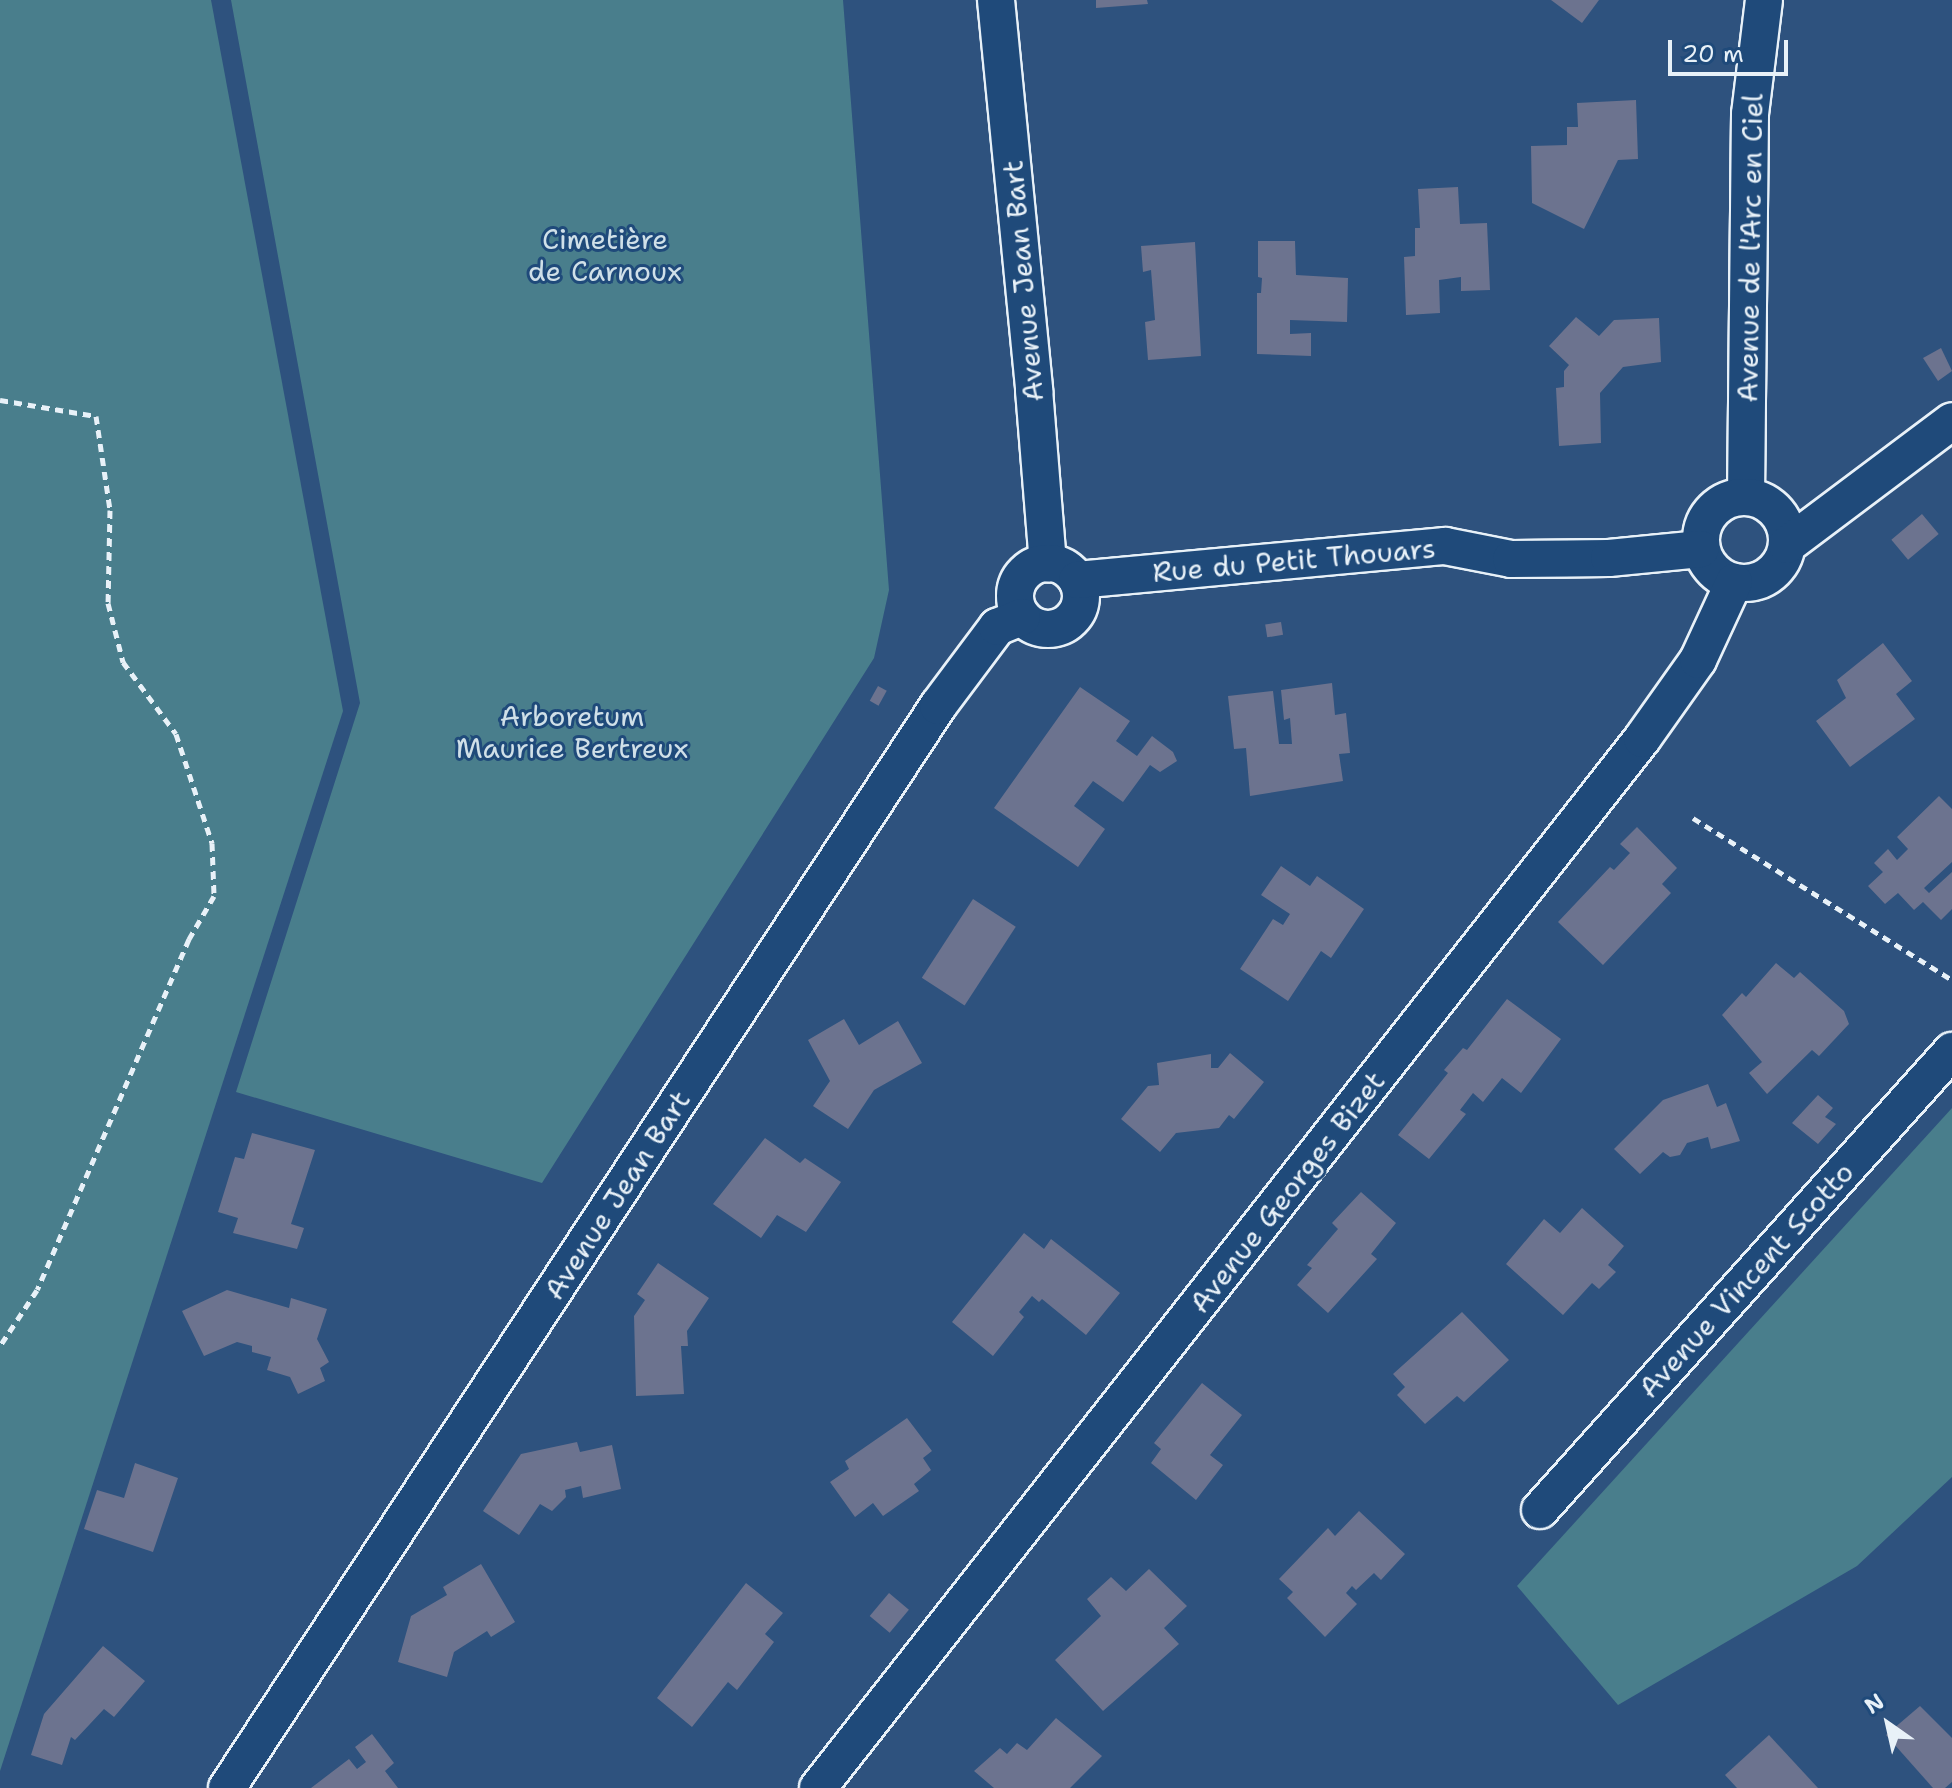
<!DOCTYPE html>
<html>
<head>
<meta charset="utf-8">
<style>
	body { margin:0 }
	#map { position:relative; width:1952px; height:1788px; overflow:hidden; background:#2e527e; font-family:"Shantell Sans",sans-serif }
	div>[style] { position:absolute }
	[style*='--x'] { left:calc(var(--x)*1px); top:calc(var(--y)*1px); width:calc(var(--w)*1px); rotate:calc(var(--a)*1deg) }
	.green>* { inset:0; background:#497e8c }
	.building>* { inset:0; background:#6c738f; transform-origin:0 0 }
	.path>* { height:5px; margin-top:-2.5px; transform-origin:0; background:repeating-linear-gradient(90deg,#e8f1f8 0 8px,transparent 0 14px) }
	.roads { filter:drop-shadow(2px 0 #e8f1f8) drop-shadow(-2px 0 #e8f1f8) drop-shadow(0 2px #e8f1f8) drop-shadow(0 -2px #e8f1f8) }
	.street>* { height:36px; margin:-18px; padding:0 18px; transform-origin:18px; border-radius:18px; background:#1f4a7a }
	.street>.ring { margin:-18px; padding:0; box-sizing:content-box; background:none; border:36px solid #1f4a7a; border-radius:50% }
	span { translate:-50% -50%; white-space:nowrap; text-align:center; line-height:1.15; -webkit-text-stroke:6px #1f4a7a; paint-order:stroke }
	.park-label { font-size:28px; color:#d0e0e8 }
	.street-label { font-size:28px; color:#e8f1f8 }
	.north { position:absolute; left:1848px; top:1684px; width:80px; height:80px; -webkit-text-stroke:6px #1f4a7a; paint-order:stroke; rotate:326deg; font-size:22px; font-weight:700; line-height:32px; text-align:center; color:#e8f1f8 }
	.north::after { content:''; display:block; margin:auto; width:28px; height:36px; background:#e8f1f8; clip-path:polygon(50% 0,100% 100%,50% 72%,0 100%) }
	.scale { position:absolute; left:1668px; top:40px; width:120px; height:36px; box-sizing:border-box; border:4px solid #e8f1f8; border-top:0; padding-left:10px; font-size:24px; line-height:28px; white-space:nowrap; color:#e8f1f8; -webkit-text-stroke:6px #1f4a7a; paint-order:stroke }
</style>
</head>
<body>
<div id="map">
	<div class="green">
		<div style="clip-path:polygon(0 0,211px 0,343px 711px,0 1771px)"></div>
		<div style="clip-path:polygon(231px 0,843px 0,889px 590px,874px 658px,542px 1183px,236px 1092px,360px 703px)"></div>
		<div style="clip-path:polygon(1952px 1108px,1952px 1477px,1857px 1566px,1618px 1705px,1517px 1586px)"></div>
	</div>
	<div class="building">
		<div style="clip-path:polygon(1096px 0,1147px 0,1148px 4px,1096px 8px)"></div>
		<div style="clip-path:polygon(1551px 0,1599px 0,1582px 23px)"></div>
		<div style="clip-path:polygon(1636px 100px,1638px 159px,1618px 160px,1584px 229px,1532px 203px,1531px 146px,1567px 145px,1567px 127px,1578px 127px,1577px 103px)"></div>
		<div style="clip-path:polygon(1458px 187px,1460px 224px,1487px 223px,1490px 290px,1461px 291px,1461px 277px,1439px 280px,1440px 313px,1406px 315px,1404px 257px,1415px 256px,1415px 228px,1420px 228px,1418px 189px)"></div>
		<div style="clip-path:polygon(1258px 241px,1295px 241px,1296px 275px,1348px 278px,1347px 322px,1290px 320px,1290px 334px,1311px 333px,1311px 356px,1257px 354px,1257px 293px,1261px 293px,1262px 278px,1258px 277px)"></div>
		<div style="clip-path:polygon(1195px 242px,1201px 356px,1148px 360px,1145px 322px,1155px 320px,1151px 270px,1143px 272px,1141px 246px)"></div>
		<div style="clip-path:polygon(1576px 317px,1599px 336px,1614px 320px,1659px 318px,1661px 362px,1623px 367px,1600px 393px,1601px 443px,1559px 446px,1556px 388px,1564px 387px,1564px 371px,1569px 365px,1549px 346px)"></div>
		<div style="clip-path:polygon(1941px 348px,1952px 371px,1938px 381px,1923px 358px)"></div>
		<div style="left:1922px;top:514px;width:26px;height:40px;rotate:50deg"></div>
		<div style="left:1281px;top:622px;width:13px;height:16px;rotate:81deg"></div>
		<div style="clip-path:polygon(1883px 643px,1912px 681px,1896px 694px,1915px 719px,1850px 767px,1816px 721px,1846px 698px,1837px 680px)"></div>
		<div style="clip-path:polygon(1332px 683px,1335px 715px,1346px 713px,1350px 753px,1339px 754px,1343px 781px,1250px 796px,1246px 748px,1234px 749px,1228px 696px,1273px 691px,1279px 744px,1292px 744px,1290px 718px,1284px 720px,1281px 690px)"></div>
		<div style="left:878px;top:686px;width:10px;height:17px;rotate:29deg"></div>
		<div style="clip-path:polygon(1080px 687px,1130px 721px,1116px 741px,1137px 756px,1152px 736px,1173px 752px,1177px 761px,1160px 772px,1150px 765px,1123px 802px,1093px 781px,1074px 806px,1105px 829px,1078px 867px,994px 808px)"></div>
		<div style="clip-path:polygon(1939px 796px,1952px 809px,1952px 862px,1924px 888px,1929px 893px,1952px 872px,1952px 909px,1941px 920px,1923px 902px,1914px 910px,1898px 893px,1885px 904px,1868px 886px,1883px 872px,1874px 863px,1888px 849px,1897px 860px,1908px 849px,1897px 837px)"></div>
		<div style="clip-path:polygon(1637px 827px,1677px 868px,1662px 884px,1671px 893px,1603px 965px,1558px 922px,1610px 867px,1614px 870px,1630px 853px,1620px 844px)"></div>
		<div style="clip-path:polygon(1281px 866px,1310px 886px,1317px 876px,1364px 909px,1331px 958px,1321px 951px,1288px 1001px,1240px 969px,1273px 919px,1283px 925px,1290px 914px,1261px 895px)"></div>
		<div style="left:973px;top:899px;width:51px;height:94px;rotate:33deg"></div>
		<div style="clip-path:polygon(1776px 963px,1794px 978px,1800px 972px,1844px 1011px,1849px 1024px,1819px 1056px,1812px 1050px,1767px 1094px,1749px 1073px,1762px 1062px,1722px 1015px,1742px 993px,1746px 997px)"></div>
		<div style="clip-path:polygon(1507px 999px,1561px 1039px,1521px 1093px,1502px 1078px,1483px 1102px,1473px 1093px,1460px 1110px,1466px 1114px,1429px 1159px,1398px 1135px,1448px 1073px,1444px 1070px,1463px 1048px,1467px 1050px)"></div>
		<div style="clip-path:polygon(844px 1019px,859px 1045px,898px 1021px,922px 1063px,874px 1090px,848px 1129px,813px 1106px,830px 1081px,808px 1040px)"></div>
		<div style="clip-path:polygon(1230px 1053px,1264px 1082px,1234px 1119px,1229px 1115px,1219px 1128px,1176px 1133px,1160px 1152px,1121px 1119px,1148px 1086px,1159px 1085px,1157px 1063px,1211px 1054px,1211px 1068px,1218px 1068px)"></div>
		<div style="clip-path:polygon(1708px 1084px,1717px 1107px,1726px 1103px,1740px 1141px,1711px 1149px,1708px 1137px,1687px 1143px,1680px 1155px,1670px 1157px,1663px 1152px,1640px 1174px,1614px 1149px,1663px 1100px)"></div>
		<div style="clip-path:polygon(1818px 1095px,1833px 1108px,1825px 1117px,1836px 1124px,1818px 1144px,1792px 1123px)"></div>
		<div style="clip-path:polygon(252px 1133px,315px 1150px,291px 1224px,304px 1228px,297px 1249px,233px 1233px,238px 1218px,218px 1212px,235px 1157px,244px 1159px)"></div>
		<div style="clip-path:polygon(765px 1138px,800px 1163px,805px 1158px,841px 1182px,806px 1232px,777px 1215px,761px 1238px,713px 1204px)"></div>
		<div style="clip-path:polygon(1361px 1192px,1396px 1223px,1371px 1254px,1377px 1259px,1328px 1313px,1297px 1285px,1312px 1268px,1307px 1265px,1338px 1229px,1332px 1223px)"></div>
		<div style="clip-path:polygon(1582px 1208px,1624px 1246px,1608px 1265px,1616px 1272px,1599px 1289px,1592px 1283px,1563px 1315px,1506px 1264px,1544px 1219px,1560px 1233px)"></div>
		<div style="clip-path:polygon(1024px 1233px,1044px 1249px,1051px 1239px,1120px 1293px,1086px 1335px,1042px 1299px,1039px 1302px,1032px 1296px,1019px 1312px,1024px 1317px,993px 1356px,952px 1322px)"></div>
		<div style="clip-path:polygon(658px 1263px,709px 1298px,687px 1331px,688px 1346px,681px 1346px,684px 1394px,636px 1396px,634px 1316px,645px 1300px,637px 1294px)"></div>
		<div style="clip-path:polygon(227px 1290px,289px 1308px,291px 1298px,327px 1309px,317px 1339px,329px 1362px,320px 1368px,325px 1381px,298px 1394px,290px 1377px,267px 1370px,271px 1357px,252px 1352px,252px 1346px,237px 1342px,204px 1356px,182px 1311px)"></div>
		<div style="clip-path:polygon(1462px 1312px,1509px 1360px,1464px 1402px,1457px 1396px,1425px 1424px,1397px 1395px,1405px 1387px,1393px 1374px)"></div>
		<div style="clip-path:polygon(1202px 1383px,1242px 1415px,1210px 1455px,1223px 1465px,1196px 1500px,1151px 1463px,1161px 1449px,1154px 1443px)"></div>
		<div style="clip-path:polygon(907px 1418px,932px 1451px,923px 1458px,931px 1470px,914px 1484px,919px 1491px,883px 1516px,873px 1503px,855px 1517px,830px 1482px,849px 1469px,845px 1461px)"></div>
		<div style="clip-path:polygon(577px 1442px,580px 1452px,612px 1445px,621px 1489px,583px 1498px,581px 1486px,565px 1490px,566px 1497px,552px 1511px,540px 1504px,519px 1535px,483px 1511px,521px 1454px)"></div>
		<div style="clip-path:polygon(135px 1463px,178px 1478px,153px 1552px,84px 1529px,97px 1490px,124px 1498px)"></div>
		<div style="clip-path:polygon(1359px 1511px,1405px 1554px,1381px 1580px,1374px 1573px,1356px 1590px,1352px 1586px,1346px 1593px,1357px 1604px,1325px 1637px,1287px 1598px,1293px 1592px,1279px 1579px,1328px 1528px,1335px 1536px)"></div>
		<div style="clip-path:polygon(481px 1564px,515px 1622px,491px 1637px,487px 1631px,454px 1652px,447px 1677px,398px 1662px,411px 1616px,447px 1595px,443px 1587px)"></div>
		<div style="clip-path:polygon(1149px 1569px,1187px 1606px,1164px 1628px,1179px 1644px,1103px 1711px,1055px 1660px,1101px 1616px,1087px 1599px,1111px 1577px,1126px 1591px)"></div>
		<div style="clip-path:polygon(746px 1583px,783px 1613px,765px 1634px,774px 1642px,737px 1690px,728px 1682px,692px 1727px,657px 1698px)"></div>
		<div style="left:889px;top:1593px;width:26px;height:30px;rotate:40deg"></div>
		<div style="clip-path:polygon(103px 1646px,145px 1681px,114px 1717px,104px 1709px,75px 1740px,71px 1737px,62px 1765px,31px 1755px,44px 1714px)"></div>
		<div style="clip-path:polygon(1920px 1706px,1952px 1738px,1952px 1782px,1945px 1788px,1933px 1788px,1886px 1735px)"></div>
		<div style="clip-path:polygon(1056px 1718px,1102px 1756px,1070px 1788px,994px 1788px,974px 1771px,1000px 1748px,1007px 1754px,1017px 1743px,1027px 1750px)"></div>
		<div style="clip-path:polygon(372px 1734px,394px 1763px,385px 1771px,398px 1788px,311px 1788px,349px 1759px,357px 1769px,366px 1762px,355px 1747px)"></div>
		<div style="clip-path:polygon(1769px 1735px,1818px 1788px,1737px 1788px,1725px 1775px)"></div>
	</div>
	<div class="path">
		<div style="--x:0;--y:400;--w:97;--a:9.5"></div>
		<div style="--x:96;--y:416;--w:95;--a:81.5"></div>
		<div style="--x:110;--y:510;--w:93;--a:91.2"></div>
		<div style="--x:108;--y:603;--w:61;--a:75.7"></div>
		<div style="--x:123;--y:662;--w:89;--a:53.6"></div>
		<div style="--x:176;--y:734;--w:115;--a:71.7"></div>
		<div style="--x:212;--y:843;--w:53;--a:87.8"></div>
		<div style="--x:214;--y:896;--w:50;--a:120.2"></div>
		<div style="--x:189;--y:939;--w:382;--a:113.4"></div>
		<div style="--x:37;--y:1290;--w:67;--a:123.5"></div>
		<div style="--x:1693;--y:818;--w:305;--a:32"></div>
	</div>
	<div class="roads">
		<div class="street">
			<div style="--x:996;--y:0;--w:392;--a:84.4"></div>
			<div style="--x:1034;--y:390;--w:174;--a:85.4"></div>
			<div style="--x:1746;--y:497;--w:383;--a:-89.4"></div>
			<div style="--x:1750;--y:114;--w:115;--a:-83"></div>
			<div class="ring" style="left:1701px;top:497px;width:50px;height:50px"></div>
			<div style="--x:1787;--y:545;--w:206;--a:-36.9"></div>
			<div class="ring" style="left:1015px;top:563px;width:30px;height:30px"></div>
			<div style="--x:1077;--y:580;--w:370;--a:-5.3"></div>
			<div style="--x:1445;--y:546;--w:67;--a:11.1"></div>
			<div style="--x:1511;--y:559;--w:98;--a:-0.6"></div>
			<div style="--x:1609;--y:558;--w:92;--a:-5.6"></div>
			<div style="--x:1540;--y:1510;--w:617;--a:-48.09"></div>
			<div style="--x:227;--y:1788;--w:1295;--a:-56.69"></div>
			<div style="--x:938;--y:706;--w:99;--a:-53.2"></div>
			<div style="--x:997;--y:627;--w:27;--a:-22"></div>
			<div style="--x:818;--y:1788;--w:1334;--a:-51.85"></div>
			<div style="--x:1642;--y:739;--w:97;--a:-54.7"></div>
			<div style="--x:1698;--y:660;--w:86;--a:-65.2"></div>
		</div>
	</div>
	<div class="park-label">
		<span style="left:605px;top:255px">Cimetière<br>de Carnoux</span>
		<span style="left:572px;top:732px">Arboretum<br>Maurice Bertreux</span>
	</div>
	<div class="street-label">
		<span style="left:1750px;top:248px;rotate:-89deg">Avenue de l'Arc en Ciel</span>
		<span style="left:1023px;top:281px;rotate:-95deg">Avenue Jean Bart</span>
		<span style="left:1294px;top:560px;rotate:-5deg">Rue du Petit Thouars</span>
		<span style="left:1287px;top:1192px;rotate:-52deg">Avenue Georges Bizet</span>
		<span style="left:617px;top:1195px;rotate:-57deg">Avenue Jean Bart</span>
		<span style="left:1746px;top:1280px;rotate:-48deg">Avenue Vincent Scotto</span>
	</div>
	<div class="north">N</div>
	<div class="scale">20 m</div>
</div>
</body>
</html>
